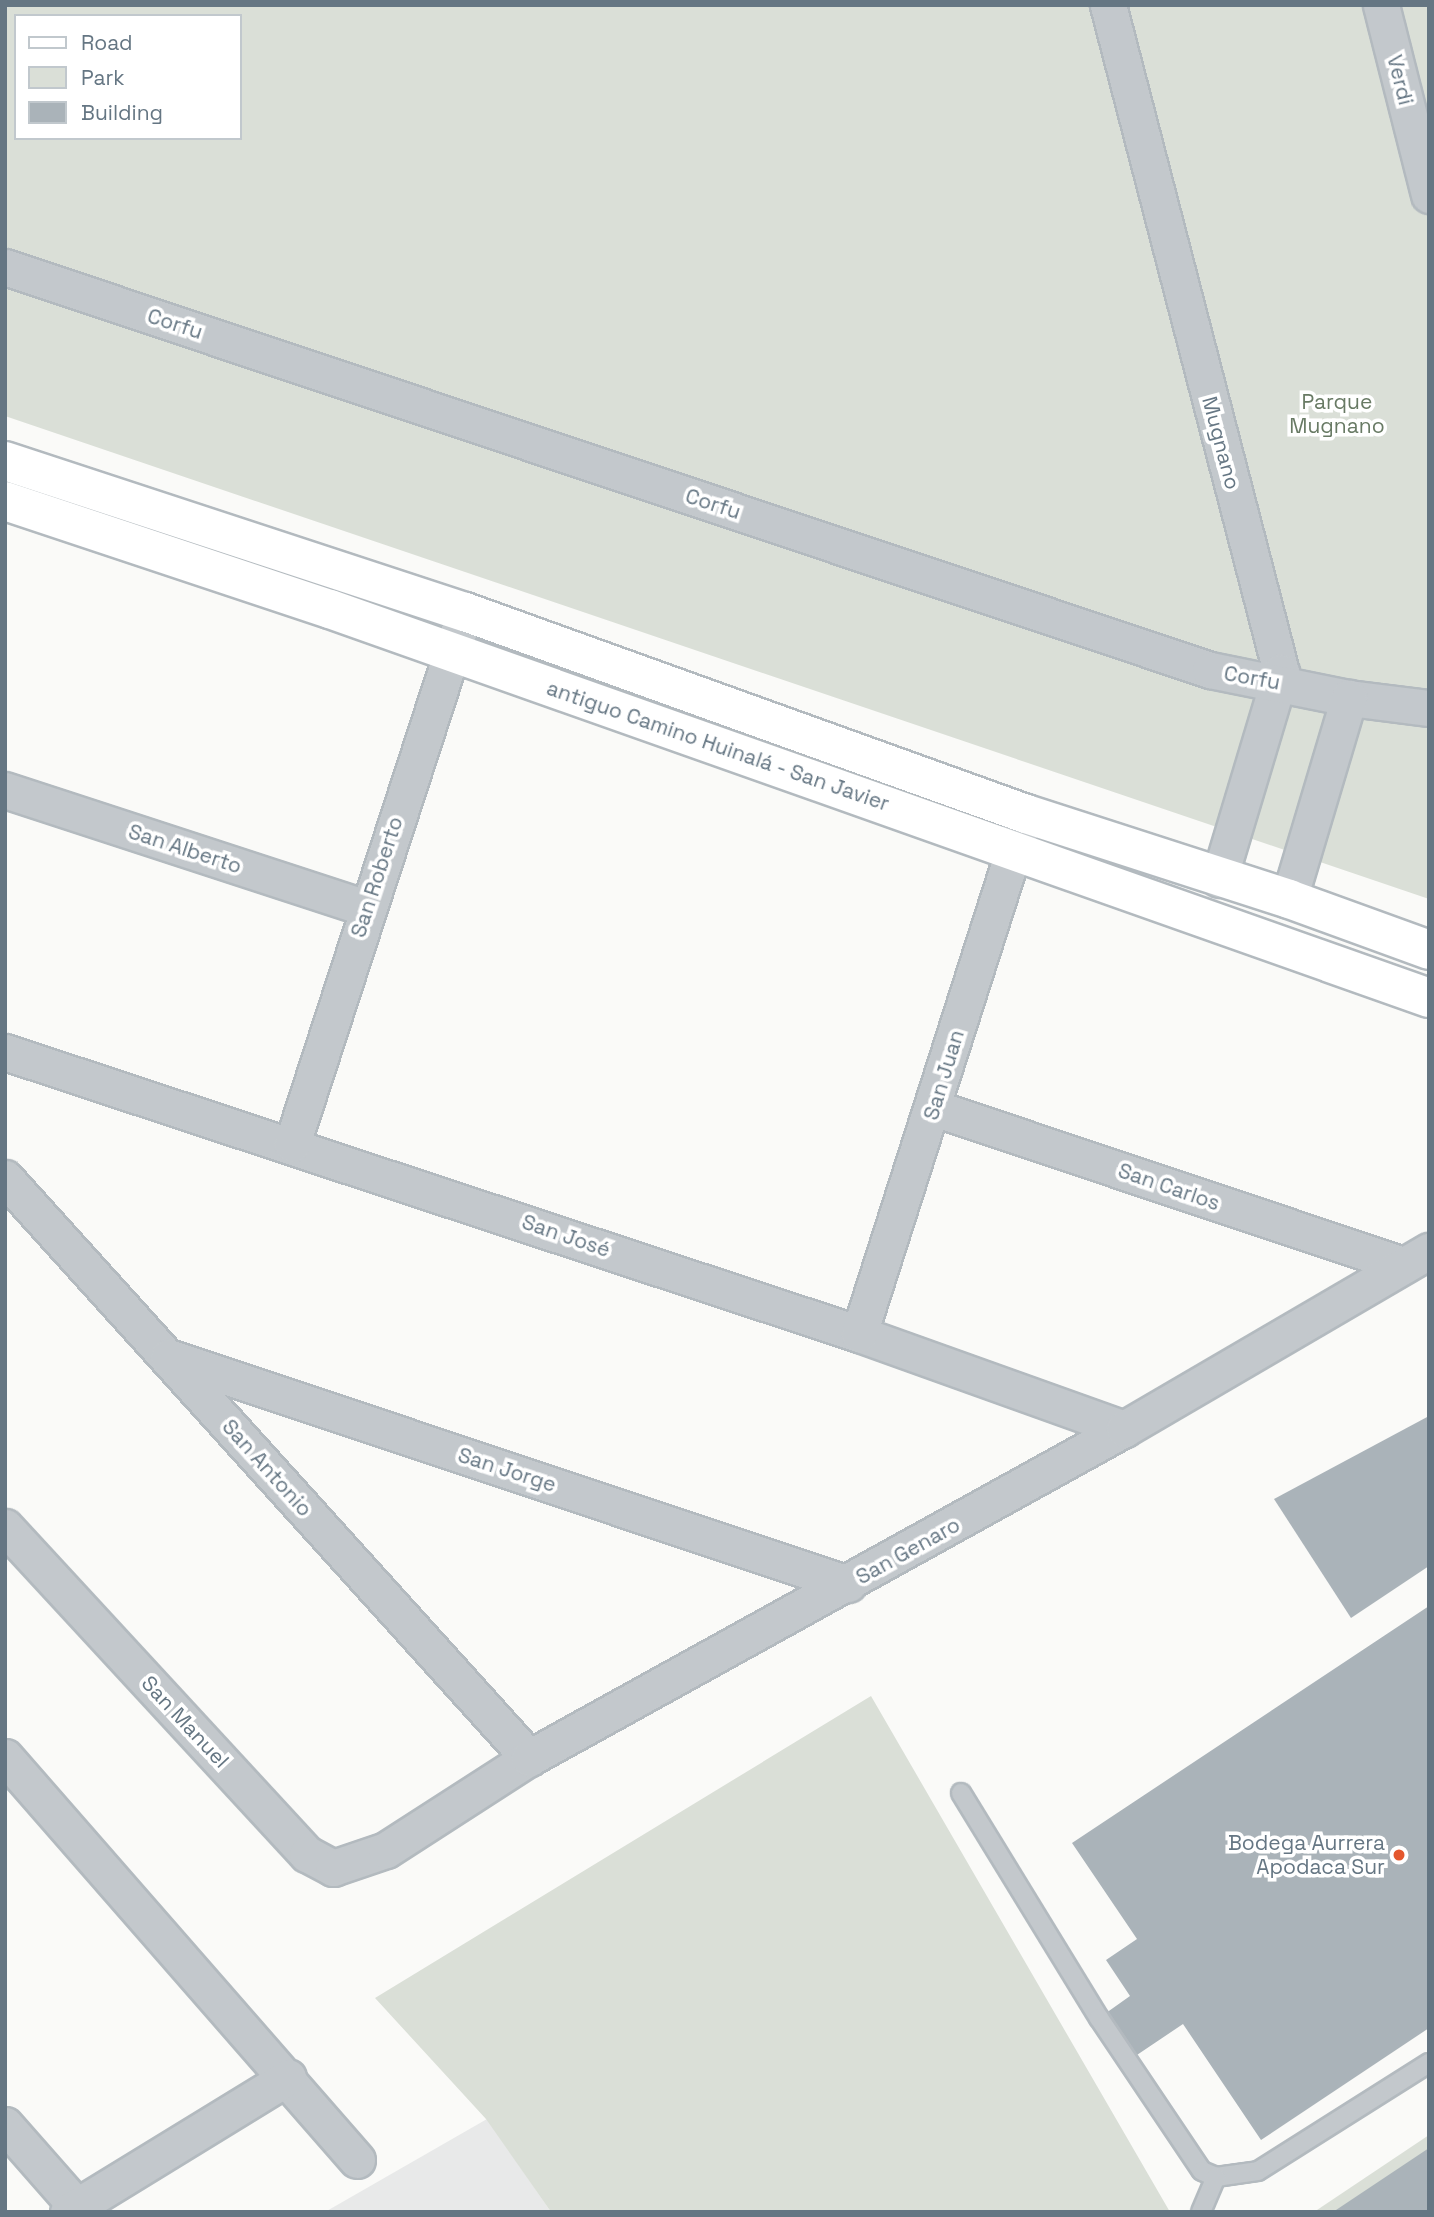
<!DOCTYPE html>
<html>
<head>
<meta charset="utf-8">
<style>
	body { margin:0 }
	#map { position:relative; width:1434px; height:2217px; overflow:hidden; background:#fafaf8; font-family:"Space Grotesk",sans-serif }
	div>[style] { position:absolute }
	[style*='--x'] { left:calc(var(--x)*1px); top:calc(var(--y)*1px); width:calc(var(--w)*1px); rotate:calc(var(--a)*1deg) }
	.built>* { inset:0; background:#e8e9e9 }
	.green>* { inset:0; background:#dadfd7 }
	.building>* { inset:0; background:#aab3b9 }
	.roads { filter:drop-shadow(2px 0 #b3babf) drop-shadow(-2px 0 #b3babf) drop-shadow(0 2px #b3babf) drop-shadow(0 -2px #b3babf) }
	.service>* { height:18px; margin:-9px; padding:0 9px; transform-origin:9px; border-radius:9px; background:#c3c8cc }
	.minor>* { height:35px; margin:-17.5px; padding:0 17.5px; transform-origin:17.5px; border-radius:17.5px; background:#c3c8cc }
	.secondary>* { height:38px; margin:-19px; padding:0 19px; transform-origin:19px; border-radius:19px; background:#fff }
	.dots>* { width:19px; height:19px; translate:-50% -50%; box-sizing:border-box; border:4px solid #fff; border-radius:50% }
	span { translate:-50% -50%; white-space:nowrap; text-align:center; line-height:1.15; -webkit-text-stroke:7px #fff; paint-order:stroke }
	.street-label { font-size:21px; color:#657683 }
	.park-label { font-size:21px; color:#687a64 }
	.poi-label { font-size:21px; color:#657683 }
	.right { translate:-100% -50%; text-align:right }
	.frame { position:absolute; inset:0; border:7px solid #657683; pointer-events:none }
	.legend { position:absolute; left:14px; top:14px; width:228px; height:126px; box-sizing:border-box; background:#fff; border:2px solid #c1c8cd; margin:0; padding:9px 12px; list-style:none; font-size:21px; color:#657683 }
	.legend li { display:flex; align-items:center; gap:14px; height:35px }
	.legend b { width:35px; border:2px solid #c1c8cd }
</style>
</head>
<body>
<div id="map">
	<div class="built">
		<div style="clip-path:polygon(487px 2119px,551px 2212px,325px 2212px)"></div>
	</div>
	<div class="green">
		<div style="clip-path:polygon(evenodd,5px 5px,1429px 5px,1429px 899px,5px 416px,5px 5px,16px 16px,240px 16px,240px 138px,16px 138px,16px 16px)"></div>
		<div style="clip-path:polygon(871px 1696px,1170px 2212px,551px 2212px,486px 2119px,375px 1998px)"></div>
		<div style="clip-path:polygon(1429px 2135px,1429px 2212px,1314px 2212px)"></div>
	</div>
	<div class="building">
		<div style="clip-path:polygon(1429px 1416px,1429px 1566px,1351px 1618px,1274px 1499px)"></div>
		<div style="clip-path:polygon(1429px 1606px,1429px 2028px,1261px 2140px,1183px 2024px,1128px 2061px,1099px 2018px,1130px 1996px,1106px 1960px,1137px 1939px,1072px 1843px)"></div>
		<div style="clip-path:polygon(1429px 2148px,1429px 2212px,1333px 2212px)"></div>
	</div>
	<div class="roads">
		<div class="service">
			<div style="--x:961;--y:1793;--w:264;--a:58.5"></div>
			<div style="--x:1099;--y:2018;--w:184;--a:56.1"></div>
			<div style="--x:1202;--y:2171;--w:15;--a:23"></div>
			<div style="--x:1216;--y:2177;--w:42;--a:-8.1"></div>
			<div style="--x:1258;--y:2171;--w:202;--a:-32.3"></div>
			<div style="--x:1201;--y:2212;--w:38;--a:-67"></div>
		</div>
		<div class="minor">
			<div style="--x:1108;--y:5;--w:689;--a:75.46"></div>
			<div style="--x:1281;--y:672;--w:216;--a:106.7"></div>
			<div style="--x:1381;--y:5;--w:196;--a:75.8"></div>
			<div style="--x:5;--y:267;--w:1271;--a:18.49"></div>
			<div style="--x:1210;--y:670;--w:142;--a:11.4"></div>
			<div style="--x:1349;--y:698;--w:81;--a:7.1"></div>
			<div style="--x:5;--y:790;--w:379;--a:18.1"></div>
			<div style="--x:1289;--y:899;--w:210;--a:-73.4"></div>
			<div style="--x:5;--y:1052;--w:899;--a:18.27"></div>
			<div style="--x:859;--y:1334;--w:282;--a:19.7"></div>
			<div style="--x:934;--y:1108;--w:495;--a:18.5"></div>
			<div style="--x:292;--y:1144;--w:559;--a:-71.99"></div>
			<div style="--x:5;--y:1178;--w:782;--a:47.9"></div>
			<div style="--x:859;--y:1334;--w:535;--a:-72.28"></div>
			<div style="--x:168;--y:1357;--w:717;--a:18.46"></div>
			<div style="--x:5;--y:1527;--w:445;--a:47.3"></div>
			<div style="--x:307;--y:1854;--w:30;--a:28"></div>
			<div style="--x:333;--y:1868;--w:56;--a:-18.8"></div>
			<div style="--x:386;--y:1850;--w:170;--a:-32.8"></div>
			<div style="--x:529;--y:1758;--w:680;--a:-28.94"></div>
			<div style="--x:1124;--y:1429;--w:353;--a:-30.3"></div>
			<div style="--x:5;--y:1757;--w:535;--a:48.86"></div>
			<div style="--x:5;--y:2125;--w:109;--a:48.7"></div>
			<div style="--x:68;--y:2212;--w:258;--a:-31.5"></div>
		</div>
		<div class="secondary">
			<div style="--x:5;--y:461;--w:484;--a:18.2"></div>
			<div style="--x:465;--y:612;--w:596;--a:19.8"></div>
			<div style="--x:1026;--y:814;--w:276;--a:17.9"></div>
			<div style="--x:1289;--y:899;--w:149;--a:20"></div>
			<div style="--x:5;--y:501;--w:342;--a:18.4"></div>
			<div style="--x:330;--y:609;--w:1166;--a:19.49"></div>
		</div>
	</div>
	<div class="dots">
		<div style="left:1399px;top:1855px;background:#e4572e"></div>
	</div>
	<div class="street-label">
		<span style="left:1400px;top:80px;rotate:76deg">Verdi</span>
		<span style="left:175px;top:324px;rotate:18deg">Corfu</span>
		<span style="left:1221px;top:443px;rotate:75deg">Mugnano</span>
		<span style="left:713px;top:504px;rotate:18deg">Corfu</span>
		<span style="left:1252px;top:678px;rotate:10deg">Corfu</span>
		<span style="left:718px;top:746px;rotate:19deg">antiguo Camino Huinalá - San Javier</span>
		<span style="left:185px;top:849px;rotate:18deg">San Alberto</span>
		<span style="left:377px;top:877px;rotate:-72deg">San Roberto</span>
		<span style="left:944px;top:1075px;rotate:-73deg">San Juan</span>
		<span style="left:1169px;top:1187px;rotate:19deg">San Carlos</span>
		<span style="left:566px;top:1236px;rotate:19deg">San José</span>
		<span style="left:267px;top:1468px;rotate:48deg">San Antonio</span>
		<span style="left:507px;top:1470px;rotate:18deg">San Jorge</span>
		<span style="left:908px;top:1551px;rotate:-29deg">San Genaro</span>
		<span style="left:185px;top:1722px;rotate:47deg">San Manuel</span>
	</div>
	<div class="park-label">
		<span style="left:1337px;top:414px">Parque<br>Mugnano</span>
	</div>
	<div class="poi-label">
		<span class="right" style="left:1385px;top:1855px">Bodega Aurrera<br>Apodaca Sur</span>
	</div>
	<div class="frame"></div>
	<ul class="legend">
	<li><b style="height:9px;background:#fff"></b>Road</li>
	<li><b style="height:19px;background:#dadfd7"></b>Park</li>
	<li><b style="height:19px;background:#aab3b9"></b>Building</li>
	</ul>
</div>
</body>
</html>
